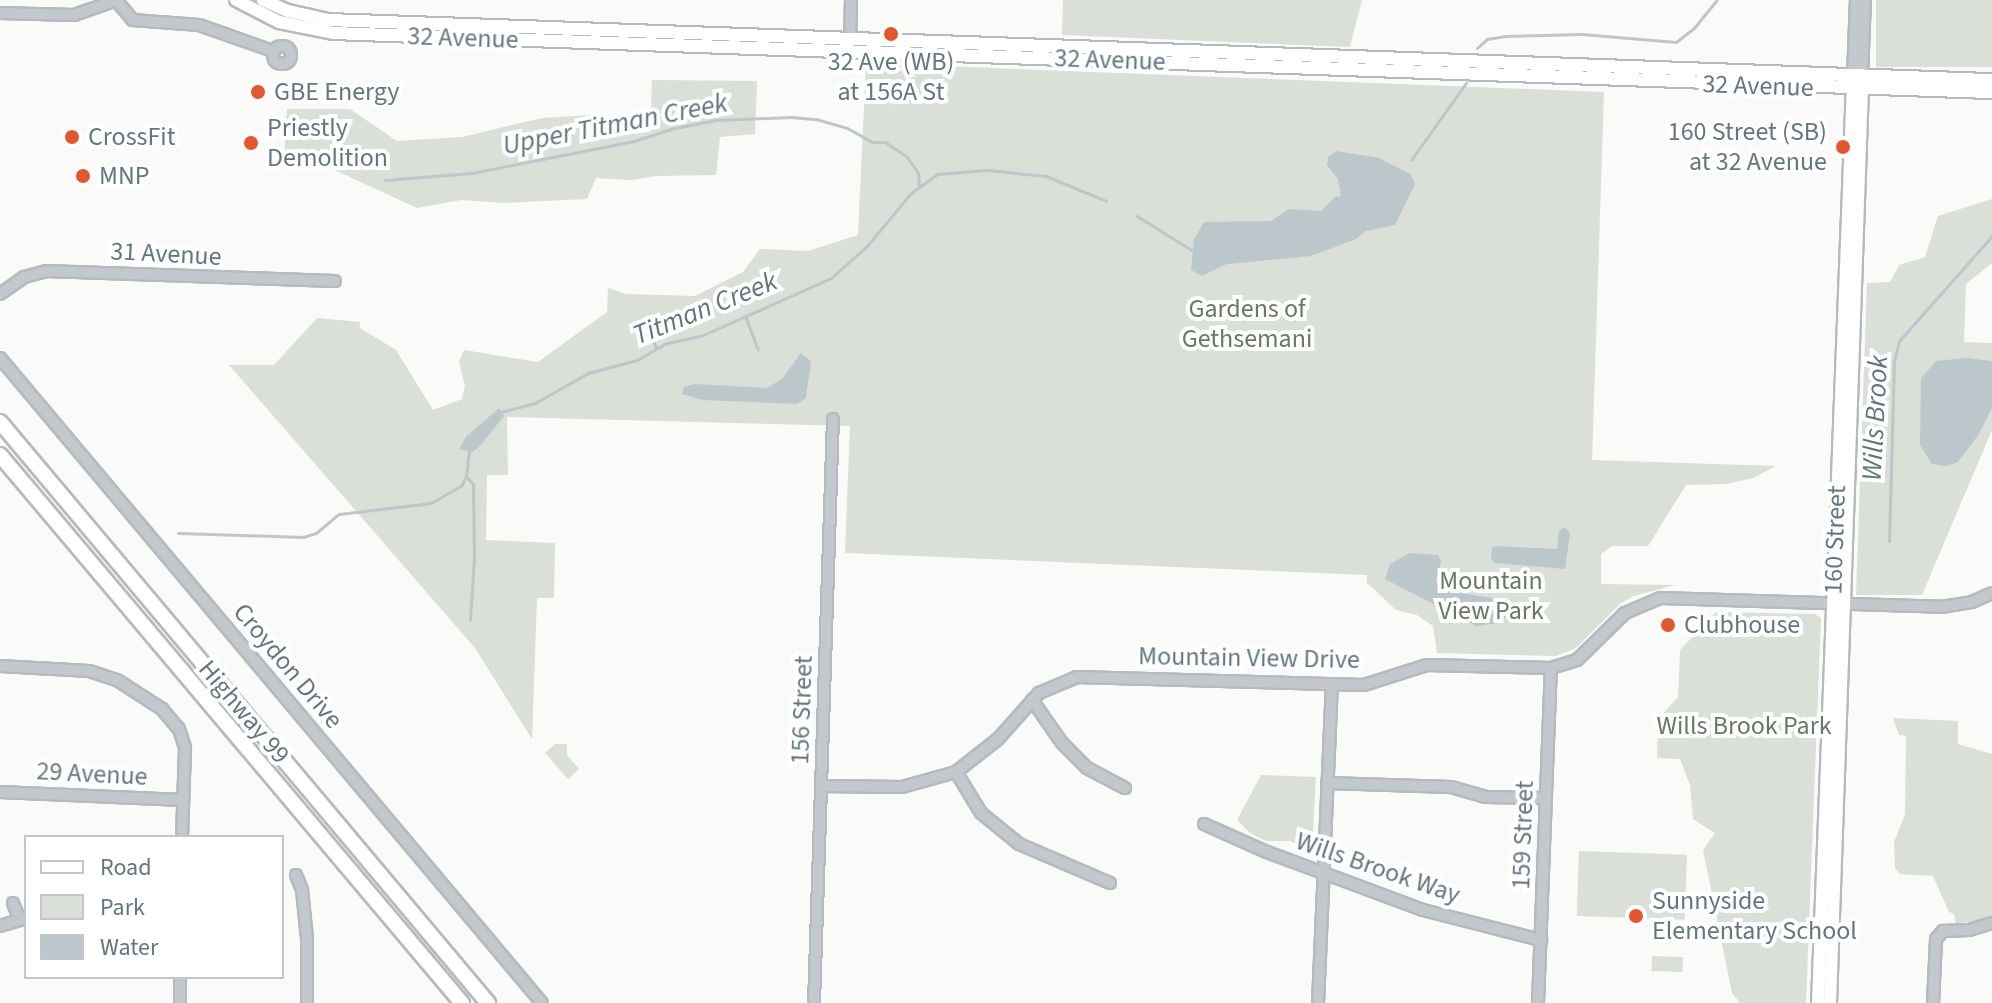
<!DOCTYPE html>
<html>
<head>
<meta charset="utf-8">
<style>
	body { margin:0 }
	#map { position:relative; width:1992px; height:1003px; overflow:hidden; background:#fafaf8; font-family:"Source Sans 3",sans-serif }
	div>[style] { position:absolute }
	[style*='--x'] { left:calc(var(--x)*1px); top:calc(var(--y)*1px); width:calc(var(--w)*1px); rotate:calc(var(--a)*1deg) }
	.green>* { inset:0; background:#dadfd7; transform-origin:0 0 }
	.water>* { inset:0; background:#bbc7cb }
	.stream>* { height:3px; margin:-1.5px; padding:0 1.5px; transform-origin:1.5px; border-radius:1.5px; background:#bbc7cb }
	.roads { filter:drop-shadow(2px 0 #b5babe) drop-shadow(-2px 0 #b5babe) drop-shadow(0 2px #b5babe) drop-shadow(0 -2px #b5babe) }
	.minor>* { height:10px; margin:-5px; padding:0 5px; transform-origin:5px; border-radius:5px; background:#c3c8cc }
	.minor>.ring { margin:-5px; padding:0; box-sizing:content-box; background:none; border:10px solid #c3c8cc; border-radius:50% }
	.major>* { height:12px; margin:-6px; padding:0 6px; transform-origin:6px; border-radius:6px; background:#fff }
	.highway>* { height:14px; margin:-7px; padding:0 7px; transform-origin:7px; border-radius:7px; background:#fff }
	.dots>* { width:22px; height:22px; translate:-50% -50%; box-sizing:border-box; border:4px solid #fff; border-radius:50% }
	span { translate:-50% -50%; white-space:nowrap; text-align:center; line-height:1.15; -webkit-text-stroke:8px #fff; paint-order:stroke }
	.street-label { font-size:26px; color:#657683 }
	.poi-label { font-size:26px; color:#657683 }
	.left { translate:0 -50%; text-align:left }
	.right { translate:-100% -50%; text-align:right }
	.park-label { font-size:26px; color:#687a64 }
	.water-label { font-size:28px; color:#60757c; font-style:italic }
	.legend { position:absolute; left:24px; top:835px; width:260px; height:144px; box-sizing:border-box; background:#fff; border:2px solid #c1c8cd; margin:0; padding:10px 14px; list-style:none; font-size:24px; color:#657683 }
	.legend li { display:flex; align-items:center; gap:16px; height:40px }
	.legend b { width:40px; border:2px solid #c1c8cd }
</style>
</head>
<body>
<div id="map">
	<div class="green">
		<div style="clip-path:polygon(1063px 0,1362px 0,1350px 47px,1062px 35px)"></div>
		<div style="left:1876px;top:0;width:116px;height:67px"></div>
		<div style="clip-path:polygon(866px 63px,1604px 92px,1592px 460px,1776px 466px,1753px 478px,1726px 484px,1686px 485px,1648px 546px,1612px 546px,1601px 554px,1601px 584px,1675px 585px,1634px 596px,1621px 603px,1576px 648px,1556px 656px,1437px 653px,1433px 626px,1417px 615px,1396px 610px,1367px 583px,1367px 575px,845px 553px,850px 426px,507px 417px,508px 475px,487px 475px,486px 540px,555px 543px,554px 598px,537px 598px,532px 739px,475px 648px,229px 365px,274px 365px,317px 318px,360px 322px,360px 328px,396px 350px,433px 410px,462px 399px,465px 386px,459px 362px,464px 350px,538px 362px,607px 312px,608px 288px,626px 294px,695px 296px,743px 272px,760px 249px,808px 251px,858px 235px)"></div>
		<div style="clip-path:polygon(652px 80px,757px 81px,755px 134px,720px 137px,716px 175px,656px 176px,632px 180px,596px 178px,587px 199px,503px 203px,461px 200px,417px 208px,315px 161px,284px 159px,287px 109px,350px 109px,397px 141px,462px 137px,542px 118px,591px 115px,590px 138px,650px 132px)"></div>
		<div style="clip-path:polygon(1992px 199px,1992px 263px,1966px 284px,1964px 342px,1992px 343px,1992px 430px,1922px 595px,1856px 595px,1867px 283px,1890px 282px,1899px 265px,1925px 257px,1938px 216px)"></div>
		<div style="clip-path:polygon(1716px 612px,1815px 614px,1821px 618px,1806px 1003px,1740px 1003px,1732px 993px,1703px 850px,1715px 833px,1693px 819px,1690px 785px,1680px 759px,1657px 758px,1658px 719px,1678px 697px,1680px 650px)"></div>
		<div style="clip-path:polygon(1893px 718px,1958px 721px,1958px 744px,1992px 754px,1992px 916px,1985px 919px,1956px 924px,1954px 914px,1949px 912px,1933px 876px,1900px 874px,1895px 868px,1894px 842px,1905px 814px,1906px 736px,1899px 735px)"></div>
		<div style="clip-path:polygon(555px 744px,567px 744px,567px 755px,579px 769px,568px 779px,545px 753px)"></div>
		<div style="clip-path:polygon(1261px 775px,1316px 777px,1312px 851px,1290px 841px,1266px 841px,1250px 833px,1237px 820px)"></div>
		<div style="left:1579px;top:851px;width:108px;height:65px;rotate:2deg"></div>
		<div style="left:1652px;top:956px;width:31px;height:15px;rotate:2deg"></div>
	</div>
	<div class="water">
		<div style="clip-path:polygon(1336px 151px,1379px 158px,1410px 174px,1415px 184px,1395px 225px,1366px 231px,1356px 239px,1311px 256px,1227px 264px,1202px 276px,1191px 270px,1194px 239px,1204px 222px,1271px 221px,1289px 209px,1321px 211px,1335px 197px,1341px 196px,1338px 179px,1327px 165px,1328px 157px)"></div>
		<div style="clip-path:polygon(801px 353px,811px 361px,806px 398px,797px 404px,703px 400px,682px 394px,684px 387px,694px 384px,767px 388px,782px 379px)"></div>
		<div style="clip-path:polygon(1966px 358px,1992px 361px,1992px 408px,1979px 434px,1958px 462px,1946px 466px,1932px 464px,1920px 445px,1921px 378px,1936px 361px)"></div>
		<div style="clip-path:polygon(499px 408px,504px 416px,479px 447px,472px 452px,459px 449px,466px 437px)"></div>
		<div style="clip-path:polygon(1565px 527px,1570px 533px,1565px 569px,1494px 563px,1491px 559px,1492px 548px,1496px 546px,1557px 549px,1559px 531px)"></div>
		<div style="clip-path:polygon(1410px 553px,1438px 555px,1441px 561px,1436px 581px,1441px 590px,1499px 599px,1506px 606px,1506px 617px,1499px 623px,1476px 626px,1385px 579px,1390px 564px)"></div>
	</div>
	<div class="stream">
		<div style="--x:1477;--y:48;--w:13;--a:-42"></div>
		<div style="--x:1487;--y:39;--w:19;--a:-9"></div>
		<div style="--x:1506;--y:36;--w:76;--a:-1.5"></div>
		<div style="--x:1582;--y:34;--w:94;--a:4.9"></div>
		<div style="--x:1676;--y:42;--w:23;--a:-38"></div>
		<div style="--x:1694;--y:28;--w:36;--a:-51"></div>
		<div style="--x:1411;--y:160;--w:95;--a:-54.5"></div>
		<div style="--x:385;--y:180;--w:87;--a:-4.6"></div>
		<div style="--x:472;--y:173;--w:165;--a:-11.2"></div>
		<div style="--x:634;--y:141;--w:38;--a:-18"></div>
		<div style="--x:670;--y:129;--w:47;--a:-11.1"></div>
		<div style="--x:716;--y:120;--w:75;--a:-2.3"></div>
		<div style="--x:791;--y:117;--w:25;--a:5"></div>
		<div style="--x:816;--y:119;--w:32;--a:16"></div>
		<div style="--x:847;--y:128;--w:29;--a:29"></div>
		<div style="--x:872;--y:142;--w:13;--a:0"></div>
		<div style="--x:885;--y:142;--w:27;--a:34"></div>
		<div style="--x:907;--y:157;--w:19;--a:55"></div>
		<div style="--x:918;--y:173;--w:14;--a:86"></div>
		<div style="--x:1137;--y:216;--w:66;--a:32"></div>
		<div style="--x:745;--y:316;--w:36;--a:69"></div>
		<div style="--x:646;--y:322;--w:28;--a:69"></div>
		<div style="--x:501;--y:412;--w:35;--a:-15"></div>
		<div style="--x:535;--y:403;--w:61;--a:-29.5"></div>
		<div style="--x:588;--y:373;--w:51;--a:-14.9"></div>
		<div style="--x:637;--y:360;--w:34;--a:-30"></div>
		<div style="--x:667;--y:343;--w:35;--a:-12"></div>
		<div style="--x:701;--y:336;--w:142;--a:-24"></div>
		<div style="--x:831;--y:278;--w:48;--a:-41.6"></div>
		<div style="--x:867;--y:246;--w:69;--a:-50.3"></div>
		<div style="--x:911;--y:193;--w:32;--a:-36"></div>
		<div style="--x:937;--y:174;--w:50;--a:-4.6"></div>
		<div style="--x:987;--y:170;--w:59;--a:5.8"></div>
		<div style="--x:1046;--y:176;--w:65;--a:22.6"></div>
		<div style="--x:469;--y:451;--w:25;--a:97"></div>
		<div style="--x:466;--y:476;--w:11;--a:49"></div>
		<div style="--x:473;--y:484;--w:74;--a:89.2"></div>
		<div style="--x:474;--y:558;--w:62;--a:93.7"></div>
		<div style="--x:178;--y:533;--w:125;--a:1.8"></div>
		<div style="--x:303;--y:537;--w:14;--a:-17"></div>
		<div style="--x:316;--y:533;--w:30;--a:-40"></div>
		<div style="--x:339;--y:514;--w:93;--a:-6.8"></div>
		<div style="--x:431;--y:503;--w:34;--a:-30"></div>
		<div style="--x:461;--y:486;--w:11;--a:-63"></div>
		<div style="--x:1889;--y:541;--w:180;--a:-88.4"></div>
		<div style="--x:1894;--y:361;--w:21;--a:-76"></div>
		<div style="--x:1899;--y:341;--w:140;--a:-48.5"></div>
	</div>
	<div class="roads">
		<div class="minor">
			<div style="--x:116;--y:0;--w:26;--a:50"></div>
			<div style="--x:133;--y:20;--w:66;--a:4.3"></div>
			<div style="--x:199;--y:25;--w:78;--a:19.4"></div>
			<div style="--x:0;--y:13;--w:74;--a:1.5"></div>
			<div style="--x:74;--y:15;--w:46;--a:-19.2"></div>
			<div class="ring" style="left:273px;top:46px;width:8px;height:8px"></div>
			<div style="--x:850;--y:46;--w:46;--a:-88.8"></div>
			<div style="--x:1853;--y:77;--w:77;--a:-87.8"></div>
			<div style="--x:1862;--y:77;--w:77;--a:-87.8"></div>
			<div style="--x:0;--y:294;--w:29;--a:-35"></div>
			<div style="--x:24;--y:277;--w:23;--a:-15"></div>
			<div style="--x:46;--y:271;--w:289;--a:2"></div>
			<div style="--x:0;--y:358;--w:842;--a:49.96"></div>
			<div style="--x:0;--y:666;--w:89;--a:3.2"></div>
			<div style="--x:89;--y:671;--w:29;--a:18"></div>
			<div style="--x:117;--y:680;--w:54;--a:32.8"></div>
			<div style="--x:162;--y:709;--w:26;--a:50"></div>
			<div style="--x:179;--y:729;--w:20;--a:72"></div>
			<div style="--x:185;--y:748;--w:89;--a:91.9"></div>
			<div style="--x:1032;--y:700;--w:52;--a:55.1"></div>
			<div style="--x:1062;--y:743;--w:35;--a:45"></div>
			<div style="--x:1087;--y:768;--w:43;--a:27.8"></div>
			<div style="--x:956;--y:772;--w:48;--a:58.6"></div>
			<div style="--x:981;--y:813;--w:49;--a:39.2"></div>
			<div style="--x:1019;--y:844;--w:99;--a:23.2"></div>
			<div style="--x:1327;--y:783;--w:124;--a:1.8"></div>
			<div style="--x:1451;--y:787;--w:36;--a:16"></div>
			<div style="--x:1486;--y:797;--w:59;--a:1"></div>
			<div style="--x:821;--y:786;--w:81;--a:0.7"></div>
			<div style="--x:902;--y:787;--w:56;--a:-15.5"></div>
			<div style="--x:956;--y:772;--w:53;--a:-38.2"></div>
			<div style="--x:998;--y:739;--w:62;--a:-48.3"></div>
			<div style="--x:1039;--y:693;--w:41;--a:-22.8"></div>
			<div style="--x:1077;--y:677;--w:287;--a:1.6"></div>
			<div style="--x:1364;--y:685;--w:66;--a:-17.6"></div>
			<div style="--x:1427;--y:665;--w:124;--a:1.4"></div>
			<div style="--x:1551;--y:668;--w:27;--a:-17"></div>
			<div style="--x:1577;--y:660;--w:67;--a:-44.4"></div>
			<div style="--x:1625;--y:613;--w:39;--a:-23"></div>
			<div style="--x:1661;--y:598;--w:280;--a:1.8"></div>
			<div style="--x:1941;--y:607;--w:31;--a:-9"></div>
			<div style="--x:1972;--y:602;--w:22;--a:-24"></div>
			<div style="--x:0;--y:792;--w:183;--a:2.5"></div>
			<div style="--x:1204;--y:824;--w:69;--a:24"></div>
			<div style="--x:1267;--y:852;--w:166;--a:20.4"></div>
			<div style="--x:1423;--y:910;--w:122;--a:14.3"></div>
			<div style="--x:296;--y:875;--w:16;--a:68"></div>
			<div style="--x:302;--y:890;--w:48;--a:84.1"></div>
			<div style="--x:307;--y:938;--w:65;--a:90"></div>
			<div style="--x:13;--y:903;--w:18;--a:68"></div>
			<div style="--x:0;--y:926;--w:27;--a:-17"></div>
			<div style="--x:180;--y:1003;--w:26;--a:-90"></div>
			<div style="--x:814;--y:1003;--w:584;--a:-88.14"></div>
			<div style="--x:1318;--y:1003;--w:318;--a:-87.5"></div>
			<div style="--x:1538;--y:1003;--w:335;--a:-87.8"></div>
			<div style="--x:1933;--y:1003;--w:64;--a:-87.3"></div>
			<div style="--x:1936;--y:939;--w:11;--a:-49"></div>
			<div style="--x:1943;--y:931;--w:26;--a:-2"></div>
			<div style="--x:1969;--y:930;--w:24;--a:-17"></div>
		</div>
		<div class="major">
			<div style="--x:236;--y:0;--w:48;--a:27.1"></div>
			<div style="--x:279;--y:22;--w:55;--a:11.5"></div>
			<div style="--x:333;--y:33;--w:1660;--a:2.04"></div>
			<div style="--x:263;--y:0;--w:27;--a:24"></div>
			<div style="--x:288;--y:11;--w:41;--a:12.7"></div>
			<div style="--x:328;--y:20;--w:1665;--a:2.07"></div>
			<div style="--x:1818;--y:1003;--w:921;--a:-87.82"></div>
			<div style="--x:1830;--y:1003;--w:919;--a:-88"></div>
		</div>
		<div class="highway">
			<div style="--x:0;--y:422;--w:759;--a:49.97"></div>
			<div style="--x:0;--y:455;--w:717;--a:49.87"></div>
		</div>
	</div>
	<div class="dots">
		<div style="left:891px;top:34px;background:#e4572e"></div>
		<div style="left:258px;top:92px;background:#e4572e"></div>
		<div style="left:72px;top:137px;background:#e4572e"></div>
		<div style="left:251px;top:143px;background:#e4572e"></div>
		<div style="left:1843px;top:147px;background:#e4572e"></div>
		<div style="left:83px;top:176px;background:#e4572e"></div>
		<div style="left:1668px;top:625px;background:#e4572e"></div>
		<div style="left:1636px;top:916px;background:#e4572e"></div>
	</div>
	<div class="street-label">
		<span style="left:463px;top:38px;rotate:2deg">32 Avenue</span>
		<span style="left:1110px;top:60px;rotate:2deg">32 Avenue</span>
		<span style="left:1758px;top:86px;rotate:2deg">32 Avenue</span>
		<span style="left:166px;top:254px;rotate:3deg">31 Avenue</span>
		<span style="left:1835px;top:540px;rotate:-88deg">160 Street</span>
		<span style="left:1249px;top:658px;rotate:1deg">Mountain View Drive</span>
		<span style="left:288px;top:666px;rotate:50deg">Croydon Drive</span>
		<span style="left:802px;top:710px;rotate:-88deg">156 Street</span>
		<span style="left:244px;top:712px;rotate:50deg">Highway 99</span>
		<span style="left:92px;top:774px;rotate:3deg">29 Avenue</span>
		<span style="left:1523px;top:835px;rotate:-88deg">159 Street</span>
		<span style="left:1378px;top:868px;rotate:19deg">Wills Brook Way</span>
	</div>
	<div class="poi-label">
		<span style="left:891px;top:77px">32 Ave (WB)<br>at 156A St</span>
		<span class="left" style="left:274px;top:92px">GBE Energy</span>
		<span class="left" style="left:267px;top:143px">Priestly<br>Demolition</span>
		<span class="right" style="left:1827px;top:147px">160 Street (SB)<br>at 32 Avenue</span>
		<span class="left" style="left:88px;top:137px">CrossFit</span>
		<span class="left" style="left:99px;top:176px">MNP</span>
		<span class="left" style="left:1684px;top:625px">Clubhouse</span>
		<span class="left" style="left:1652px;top:916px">Sunnyside<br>Elementary School</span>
	</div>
	<div class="park-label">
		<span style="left:1247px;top:324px">Gardens of<br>Gethsemani</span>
		<span style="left:1491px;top:596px">Mountain<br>View Park</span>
		<span style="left:1744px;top:726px">Wills Brook Park</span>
	</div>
	<div class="water-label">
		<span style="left:615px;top:124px;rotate:-11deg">Upper Titman Creek</span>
		<span style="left:705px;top:308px;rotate:-22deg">Titman Creek</span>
		<span style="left:1875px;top:418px;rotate:-87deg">Wills Brook</span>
	</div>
	<ul class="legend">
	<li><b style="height:10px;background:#fff"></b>Road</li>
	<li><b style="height:22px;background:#dadfd7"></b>Park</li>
	<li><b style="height:22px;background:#bbc7cb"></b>Water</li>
	</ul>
</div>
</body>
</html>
